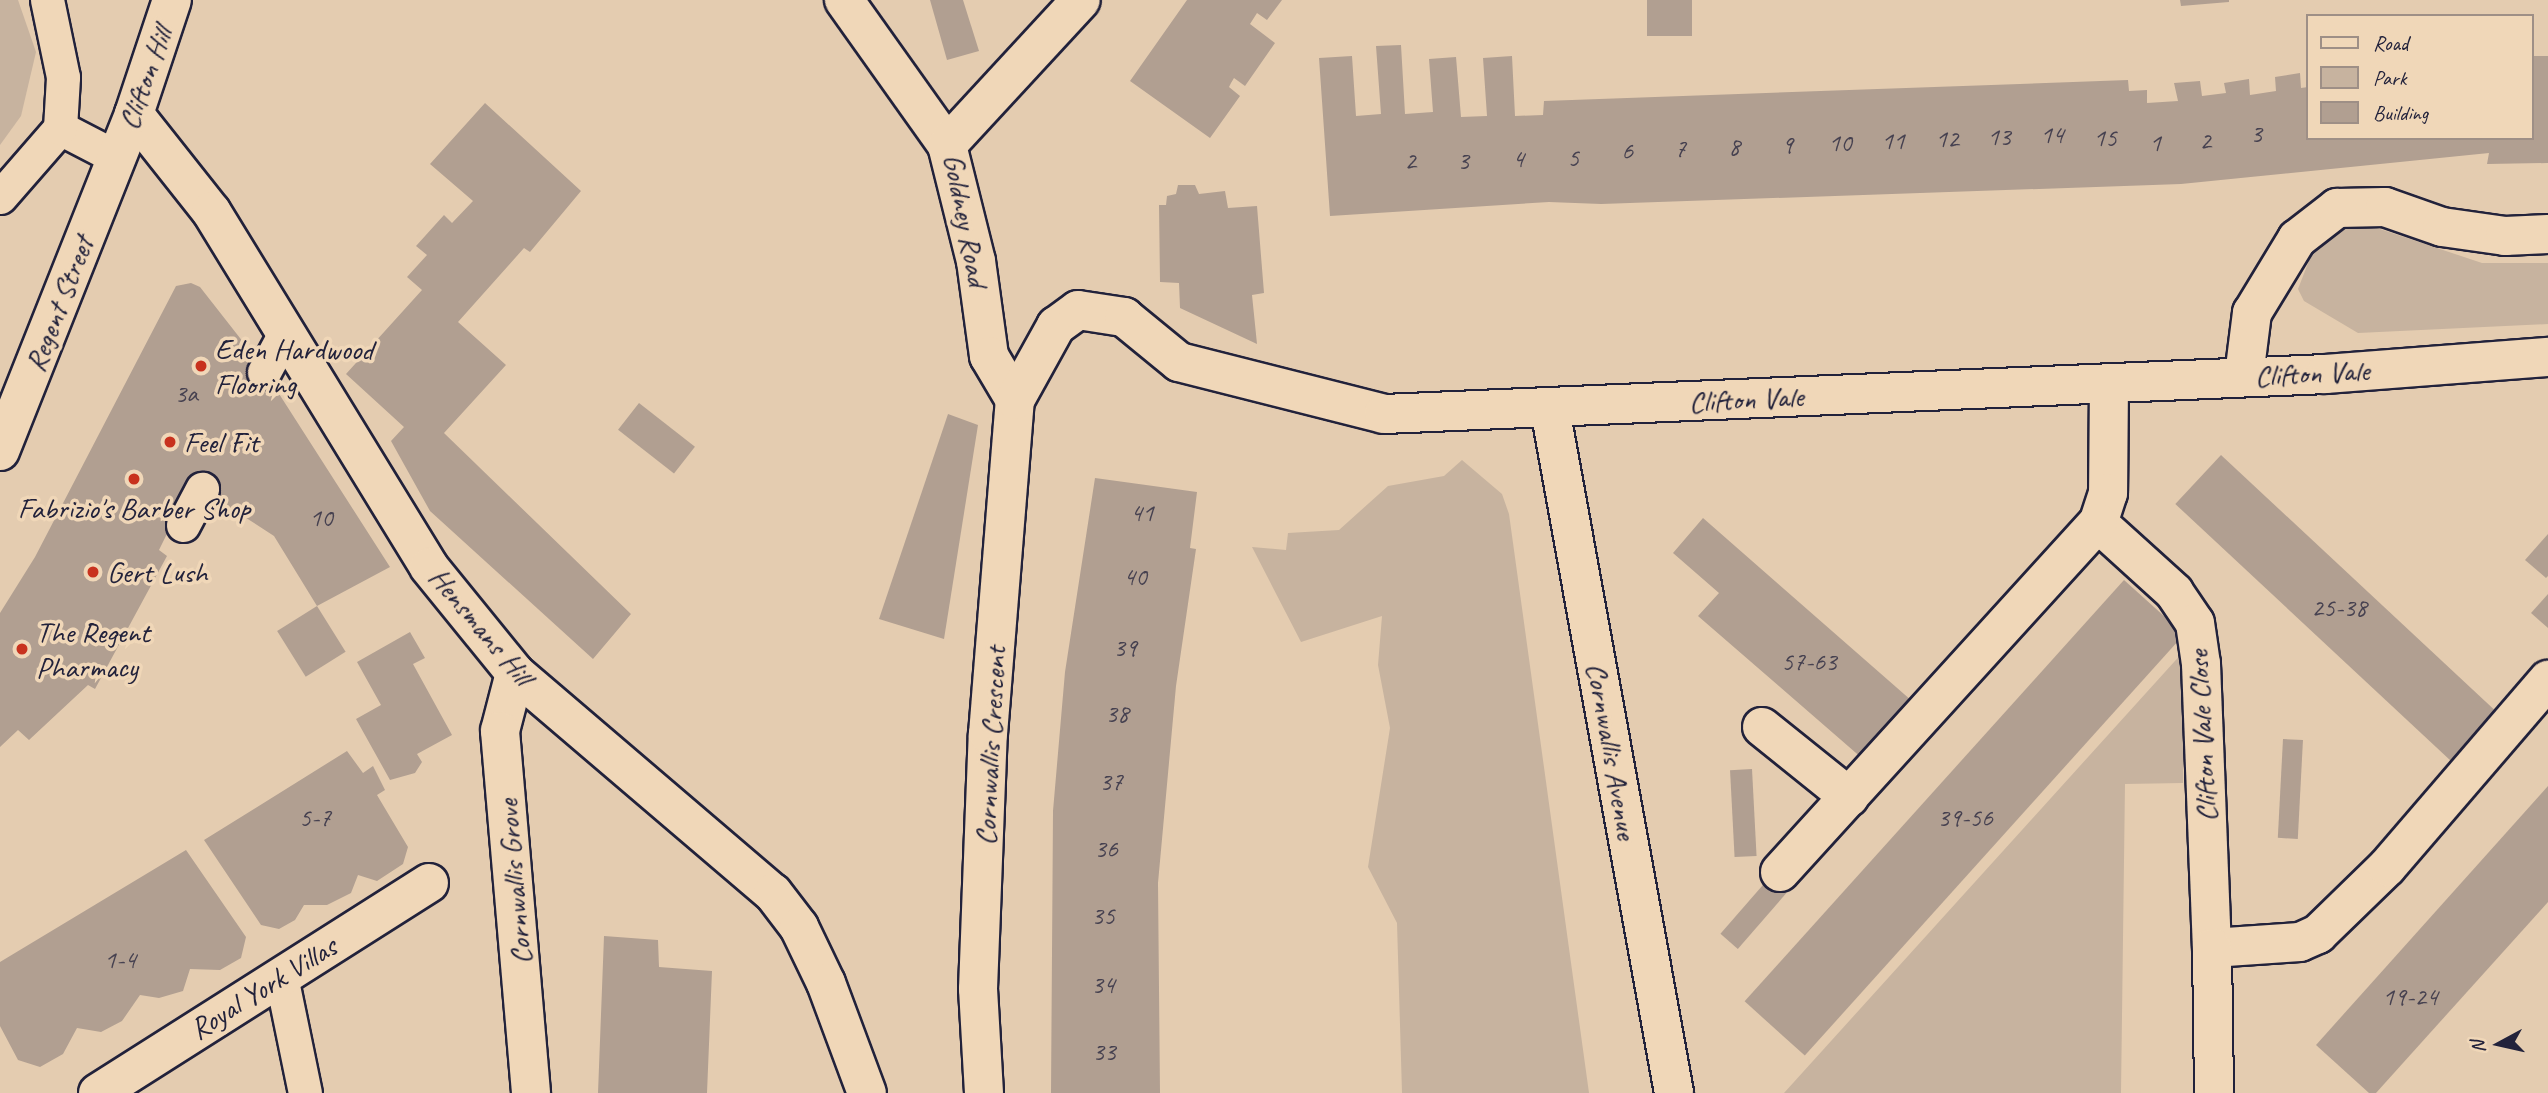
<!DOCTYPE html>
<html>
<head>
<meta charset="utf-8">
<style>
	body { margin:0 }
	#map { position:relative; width:2548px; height:1093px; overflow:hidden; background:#e4ccb0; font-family:Caveat,sans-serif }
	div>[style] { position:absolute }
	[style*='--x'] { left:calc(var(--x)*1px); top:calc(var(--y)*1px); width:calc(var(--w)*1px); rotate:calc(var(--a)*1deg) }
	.green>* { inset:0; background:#c7b39f }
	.building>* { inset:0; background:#b19f91; transform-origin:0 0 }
	.roads { filter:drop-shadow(2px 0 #22223b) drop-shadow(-2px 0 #22223b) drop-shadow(0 2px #22223b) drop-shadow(0 -2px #22223b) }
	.lane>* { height:33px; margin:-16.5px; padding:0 16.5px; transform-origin:16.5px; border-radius:16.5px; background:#f0d7b8 }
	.street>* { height:38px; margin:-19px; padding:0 19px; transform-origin:19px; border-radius:19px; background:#f0d7b8 }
	.dots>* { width:19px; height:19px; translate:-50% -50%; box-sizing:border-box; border:4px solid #f0d7b8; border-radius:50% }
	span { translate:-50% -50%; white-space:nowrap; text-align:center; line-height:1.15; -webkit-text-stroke:7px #f0d7b8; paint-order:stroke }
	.number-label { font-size:26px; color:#464150 }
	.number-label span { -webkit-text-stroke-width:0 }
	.street-label { font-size:30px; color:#22223b }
	.poi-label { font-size:30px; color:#22223b }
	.left { translate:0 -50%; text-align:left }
	.legend { position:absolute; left:2306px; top:14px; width:228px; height:126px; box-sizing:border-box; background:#f0d7b8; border:2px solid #9e8f86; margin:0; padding:9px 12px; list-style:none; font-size:21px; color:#22223b }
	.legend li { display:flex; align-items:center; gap:14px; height:35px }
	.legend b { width:35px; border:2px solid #9e8f86 }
	.north { position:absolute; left:2464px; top:1009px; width:70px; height:70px; -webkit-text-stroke:5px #f0d7b8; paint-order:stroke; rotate:262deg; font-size:19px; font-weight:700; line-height:28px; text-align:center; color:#22223b }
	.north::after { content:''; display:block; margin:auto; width:24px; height:32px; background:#22223b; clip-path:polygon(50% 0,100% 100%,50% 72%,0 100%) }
</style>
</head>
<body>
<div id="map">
	<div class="green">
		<div style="clip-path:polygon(0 0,18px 0,36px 52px,21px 116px,0 145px)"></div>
		<div style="clip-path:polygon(2343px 223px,2377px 228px,2482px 263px,2548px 263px,2548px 324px,2358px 333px,2304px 301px,2298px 289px,2317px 240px)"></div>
		<div style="clip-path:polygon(1462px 460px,1502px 494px,1509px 514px,1589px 1093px,1402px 1093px,1397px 923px,1368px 867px,1390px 728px,1378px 665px,1382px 616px,1301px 642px,1252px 547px,1286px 550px,1288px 533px,1339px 530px,1388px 486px,1444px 476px)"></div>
		<div style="clip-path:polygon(2184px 651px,2183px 783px,2125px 784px,2121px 1093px,1784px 1093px)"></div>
	</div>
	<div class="building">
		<div style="clip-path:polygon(930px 0,963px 0,979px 51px,947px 60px)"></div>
		<div style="clip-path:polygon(1187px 0,1282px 0,1267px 20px,1257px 13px,1250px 24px,1275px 43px,1245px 86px,1234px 78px,1231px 83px,1229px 87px,1240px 96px,1210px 138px,1130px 81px)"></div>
		<div style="left:1647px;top:0;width:45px;height:36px"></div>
		<div style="clip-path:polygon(2180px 0,2229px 0,2229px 2px,2181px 6px)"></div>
		<div style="clip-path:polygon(1401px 45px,1405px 114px,1433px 112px,1429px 59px,1456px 57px,1461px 117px,1487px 116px,1483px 58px,1512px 56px,1515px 116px,1543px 115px,1544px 101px,2128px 80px,2129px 91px,2147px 90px,2147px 103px,2178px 101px,2174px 83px,2200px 81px,2202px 96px,2226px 93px,2224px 83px,2249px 79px,2250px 95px,2276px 91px,2275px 77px,2300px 73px,2301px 88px,2308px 87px,2308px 138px,2532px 138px,2532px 56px,2548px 56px,2548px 163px,2487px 164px,2489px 153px,2181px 184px,1601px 204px,1549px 202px,1330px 216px,1319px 58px,1352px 56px,1356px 116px,1381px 114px,1376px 46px)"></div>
		<div style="clip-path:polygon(485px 103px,581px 191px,530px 252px,524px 248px,458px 322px,506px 365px,444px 433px,631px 614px,593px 659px,430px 511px,391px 441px,404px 427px,346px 374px,422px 290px,407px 277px,427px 255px,416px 246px,444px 215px,452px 223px,473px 201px,430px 164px)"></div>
		<div style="clip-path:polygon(1178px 185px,1195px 185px,1199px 194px,1225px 191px,1228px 208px,1257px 206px,1264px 293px,1252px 295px,1257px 344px,1180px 308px,1179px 283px,1160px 282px,1159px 205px,1166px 205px,1167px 196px,1176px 194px)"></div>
		<div style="clip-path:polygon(191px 283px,200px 287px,258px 361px,390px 567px,317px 606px,274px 536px,192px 483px,159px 550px,167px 556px,95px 689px,88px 685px,29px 740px,18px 730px,0 747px,0 613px,35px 557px,176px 286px)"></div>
		<div style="left:639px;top:403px;width:71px;height:34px;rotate:38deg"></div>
		<div style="clip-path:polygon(948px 414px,978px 425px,944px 639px,879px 619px)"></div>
		<div style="left:2221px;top:455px;width:381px;height:67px;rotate:43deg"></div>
		<div style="clip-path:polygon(1095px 478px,1197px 492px,1190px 548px,1196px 549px,1176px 686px,1158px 883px,1160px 1093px,1051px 1093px,1053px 811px,1065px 672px)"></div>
		<div style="clip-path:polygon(1703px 518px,1920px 708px,1871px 766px,1698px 616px,1719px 593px,1673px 553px)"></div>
		<div style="clip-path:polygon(2548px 534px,2548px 576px,2546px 578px,2525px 560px)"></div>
		<div style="left:2124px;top:580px;width:81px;height:567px;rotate:42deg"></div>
		<div style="clip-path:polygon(2548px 594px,2548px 628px,2531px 613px)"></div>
		<div style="left:317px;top:606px;width:54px;height:47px;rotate:58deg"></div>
		<div style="clip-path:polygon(410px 632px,425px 658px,413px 664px,452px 735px,417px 754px,422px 762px,415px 773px,390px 780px,356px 719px,381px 705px,357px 662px)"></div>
		<div style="left:2283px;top:739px;width:20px;height:99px;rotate:3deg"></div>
		<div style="clip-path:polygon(347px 751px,363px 773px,373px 766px,385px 790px,377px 795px,408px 847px,403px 864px,377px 881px,358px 875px,351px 893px,327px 905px,304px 905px,295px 920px,279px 929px,261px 925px,204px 840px)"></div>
		<div style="left:1752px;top:769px;width:87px;height:22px;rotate:87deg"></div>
		<div style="clip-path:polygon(2548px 786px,2548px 902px,2376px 1093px,2369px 1093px,2316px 1045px)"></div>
		<div style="clip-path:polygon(186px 850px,246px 937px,241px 958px,220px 970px,190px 969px,183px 991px,159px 998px,140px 995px,122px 1021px,101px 1032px,77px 1028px,63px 1054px,40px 1067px,18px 1060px,0 1026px,0 962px)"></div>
		<div style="left:1769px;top:878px;width:23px;height:74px;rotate:41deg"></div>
		<div style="clip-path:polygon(604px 936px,658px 940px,659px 967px,712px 971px,707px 1093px,598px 1093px)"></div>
	</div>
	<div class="roads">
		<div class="lane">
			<div style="--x:60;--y:128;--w:63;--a:27.4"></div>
			<div style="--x:0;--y:197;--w:91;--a:-49"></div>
			<div style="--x:60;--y:128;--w:51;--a:-86.6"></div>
			<div style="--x:63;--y:77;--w:79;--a:-101.7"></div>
			<div style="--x:264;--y:372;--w:44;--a:-61.7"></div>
			<div style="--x:183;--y:525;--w:41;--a:-62.2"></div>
			<div style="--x:281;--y:976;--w:119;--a:78.4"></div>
		</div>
		<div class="street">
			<div style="--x:844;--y:0;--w:178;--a:54.6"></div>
			<div style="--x:947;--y:145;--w:120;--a:76"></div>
			<div style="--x:976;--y:261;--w:96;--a:82.2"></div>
			<div style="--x:989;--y:356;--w:51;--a:59.4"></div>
			<div style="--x:134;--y:114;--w:124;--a:51.6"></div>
			<div style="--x:211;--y:211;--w:417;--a:58.5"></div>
			<div style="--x:429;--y:567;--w:136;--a:50.9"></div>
			<div style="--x:515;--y:673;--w:339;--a:40.5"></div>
			<div style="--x:773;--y:893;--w:43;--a:52.6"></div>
			<div style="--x:799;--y:927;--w:62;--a:64.3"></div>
			<div style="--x:826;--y:983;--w:117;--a:69.6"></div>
			<div style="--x:947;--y:145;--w:197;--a:-47.3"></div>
			<div style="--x:2244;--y:376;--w:64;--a:-82.8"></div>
			<div style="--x:2252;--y:313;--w:87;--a:-58.7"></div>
			<div style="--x:2297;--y:239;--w:51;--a:-37.8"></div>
			<div style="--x:2337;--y:208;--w:48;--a:-1.2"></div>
			<div style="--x:2385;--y:207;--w:60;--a:19.3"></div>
			<div style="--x:2442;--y:227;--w:64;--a:8.1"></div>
			<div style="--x:2505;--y:236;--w:43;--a:-2.7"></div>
			<div style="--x:2109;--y:384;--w:109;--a:90.5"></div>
			<div style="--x:2108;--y:493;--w:32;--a:108"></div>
			<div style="--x:2098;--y:523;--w:103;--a:42.2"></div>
			<div style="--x:2174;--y:592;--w:37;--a:56"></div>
			<div style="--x:2195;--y:623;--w:41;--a:81.7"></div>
			<div style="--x:2201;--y:664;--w:284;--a:87.8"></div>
			<div style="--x:2212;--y:948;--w:88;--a:-3.9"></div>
			<div style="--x:2300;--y:942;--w:20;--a:-24"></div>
			<div style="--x:2318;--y:934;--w:96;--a:-44.2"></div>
			<div style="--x:2387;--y:867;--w:247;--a:-49.3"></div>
			<div style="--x:1550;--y:409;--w:695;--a:79.72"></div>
			<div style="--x:0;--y:451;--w:363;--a:-68.3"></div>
			<div style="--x:134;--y:114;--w:120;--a:-71.6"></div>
			<div style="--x:515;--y:673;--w:60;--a:104.5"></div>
			<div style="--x:500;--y:731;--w:363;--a:85.1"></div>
			<div style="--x:1762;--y:727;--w:112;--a:38.8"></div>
			<div style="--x:1780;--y:872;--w:472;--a:-47.7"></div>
			<div style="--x:2212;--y:948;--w:145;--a:89.2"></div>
			<div style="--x:98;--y:1093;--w:392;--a:-32.4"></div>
			<div style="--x:984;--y:1093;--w:104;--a:-93.3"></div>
			<div style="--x:978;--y:989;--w:255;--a:-87.8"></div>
			<div style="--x:988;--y:734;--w:335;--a:-85.4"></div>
			<div style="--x:1015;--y:400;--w:85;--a:-61"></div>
			<div style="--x:1056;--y:326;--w:27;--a:-36"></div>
			<div style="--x:1078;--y:310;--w:47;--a:8.7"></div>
			<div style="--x:1124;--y:317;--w:71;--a:39.3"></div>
			<div style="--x:1179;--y:362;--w:211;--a:14.2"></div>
			<div style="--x:1384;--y:414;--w:942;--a:-2.43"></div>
			<div style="--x:2325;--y:374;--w:224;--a:-4.4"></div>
		</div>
	</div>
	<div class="dots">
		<div style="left:201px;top:366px;background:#c8321e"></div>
		<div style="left:170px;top:442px;background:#c8321e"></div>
		<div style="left:134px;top:479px;background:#c8321e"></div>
		<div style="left:93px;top:572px;background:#c8321e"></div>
		<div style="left:22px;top:649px;background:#c8321e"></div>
	</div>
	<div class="number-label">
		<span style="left:2256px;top:134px">3</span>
		<span style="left:2052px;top:135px">14</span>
		<span style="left:1999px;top:137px">13</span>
		<span style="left:2105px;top:138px">15</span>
		<span style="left:1947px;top:139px">12</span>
		<span style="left:1893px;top:141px">11</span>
		<span style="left:2205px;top:141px">2</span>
		<span style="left:1840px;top:143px">10</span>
		<span style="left:2155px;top:143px">1</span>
		<span style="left:1787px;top:145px">9</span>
		<span style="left:1734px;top:147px">8</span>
		<span style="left:1680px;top:149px">7</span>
		<span style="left:1627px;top:151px">6</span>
		<span style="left:1573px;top:158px">5</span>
		<span style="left:1518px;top:159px">4</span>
		<span style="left:1410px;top:161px">2</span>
		<span style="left:1463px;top:161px">3</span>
		<span style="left:186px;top:394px">3a</span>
		<span style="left:1142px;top:513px">41</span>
		<span style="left:321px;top:518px">10</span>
		<span style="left:1135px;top:577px">40</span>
		<span style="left:2339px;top:608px">25-38</span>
		<span style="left:1125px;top:648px">39</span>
		<span style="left:1809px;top:662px">57-63</span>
		<span style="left:1117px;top:714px">38</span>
		<span style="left:1111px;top:782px">37</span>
		<span style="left:315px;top:818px">5-7</span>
		<span style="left:1965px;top:818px">39-56</span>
		<span style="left:1106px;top:849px">36</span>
		<span style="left:1103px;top:916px">35</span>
		<span style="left:120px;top:960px">1-4</span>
		<span style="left:1103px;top:985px">34</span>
		<span style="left:2410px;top:997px">19-24</span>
		<span style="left:1104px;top:1052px">33</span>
	</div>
	<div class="street-label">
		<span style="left:145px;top:78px;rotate:-70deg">Clifton Hill</span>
		<span style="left:966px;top:220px;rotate:79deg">Goldney Road</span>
		<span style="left:59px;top:304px;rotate:-69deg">Regent Street</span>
		<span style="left:2312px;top:373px;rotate:-3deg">Clifton Vale</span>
		<span style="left:1746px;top:399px;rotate:-3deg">Clifton Vale</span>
		<span style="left:481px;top:626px;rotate:50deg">Hensmans Hill</span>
		<span style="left:2202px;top:736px;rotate:-93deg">Clifton Vale Close</span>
		<span style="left:990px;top:746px;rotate:-87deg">Cornwallis Crescent</span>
		<span style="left:1612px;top:751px;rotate:80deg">Cornwallis Avenue</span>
		<span style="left:514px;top:882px;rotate:-95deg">Cornwallis Grove</span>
		<span style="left:263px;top:988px;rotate:-32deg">Royal York Villas</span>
	</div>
	<div class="poi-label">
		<span class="left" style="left:215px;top:366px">Eden Hardwood<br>Flooring</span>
		<span class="left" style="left:184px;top:442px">Feel Fit</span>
		<span style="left:134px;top:508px">Fabrizio's Barber Shop</span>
		<span class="left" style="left:107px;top:572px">Gert Lush</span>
		<span class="left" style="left:36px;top:649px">The Regent<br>Pharmacy</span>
	</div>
	<ul class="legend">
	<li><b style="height:9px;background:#f0d7b8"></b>Road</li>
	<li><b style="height:19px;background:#c7b39f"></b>Park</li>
	<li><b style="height:19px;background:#b19f91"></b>Building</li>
	</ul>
	<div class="north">N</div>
</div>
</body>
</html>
